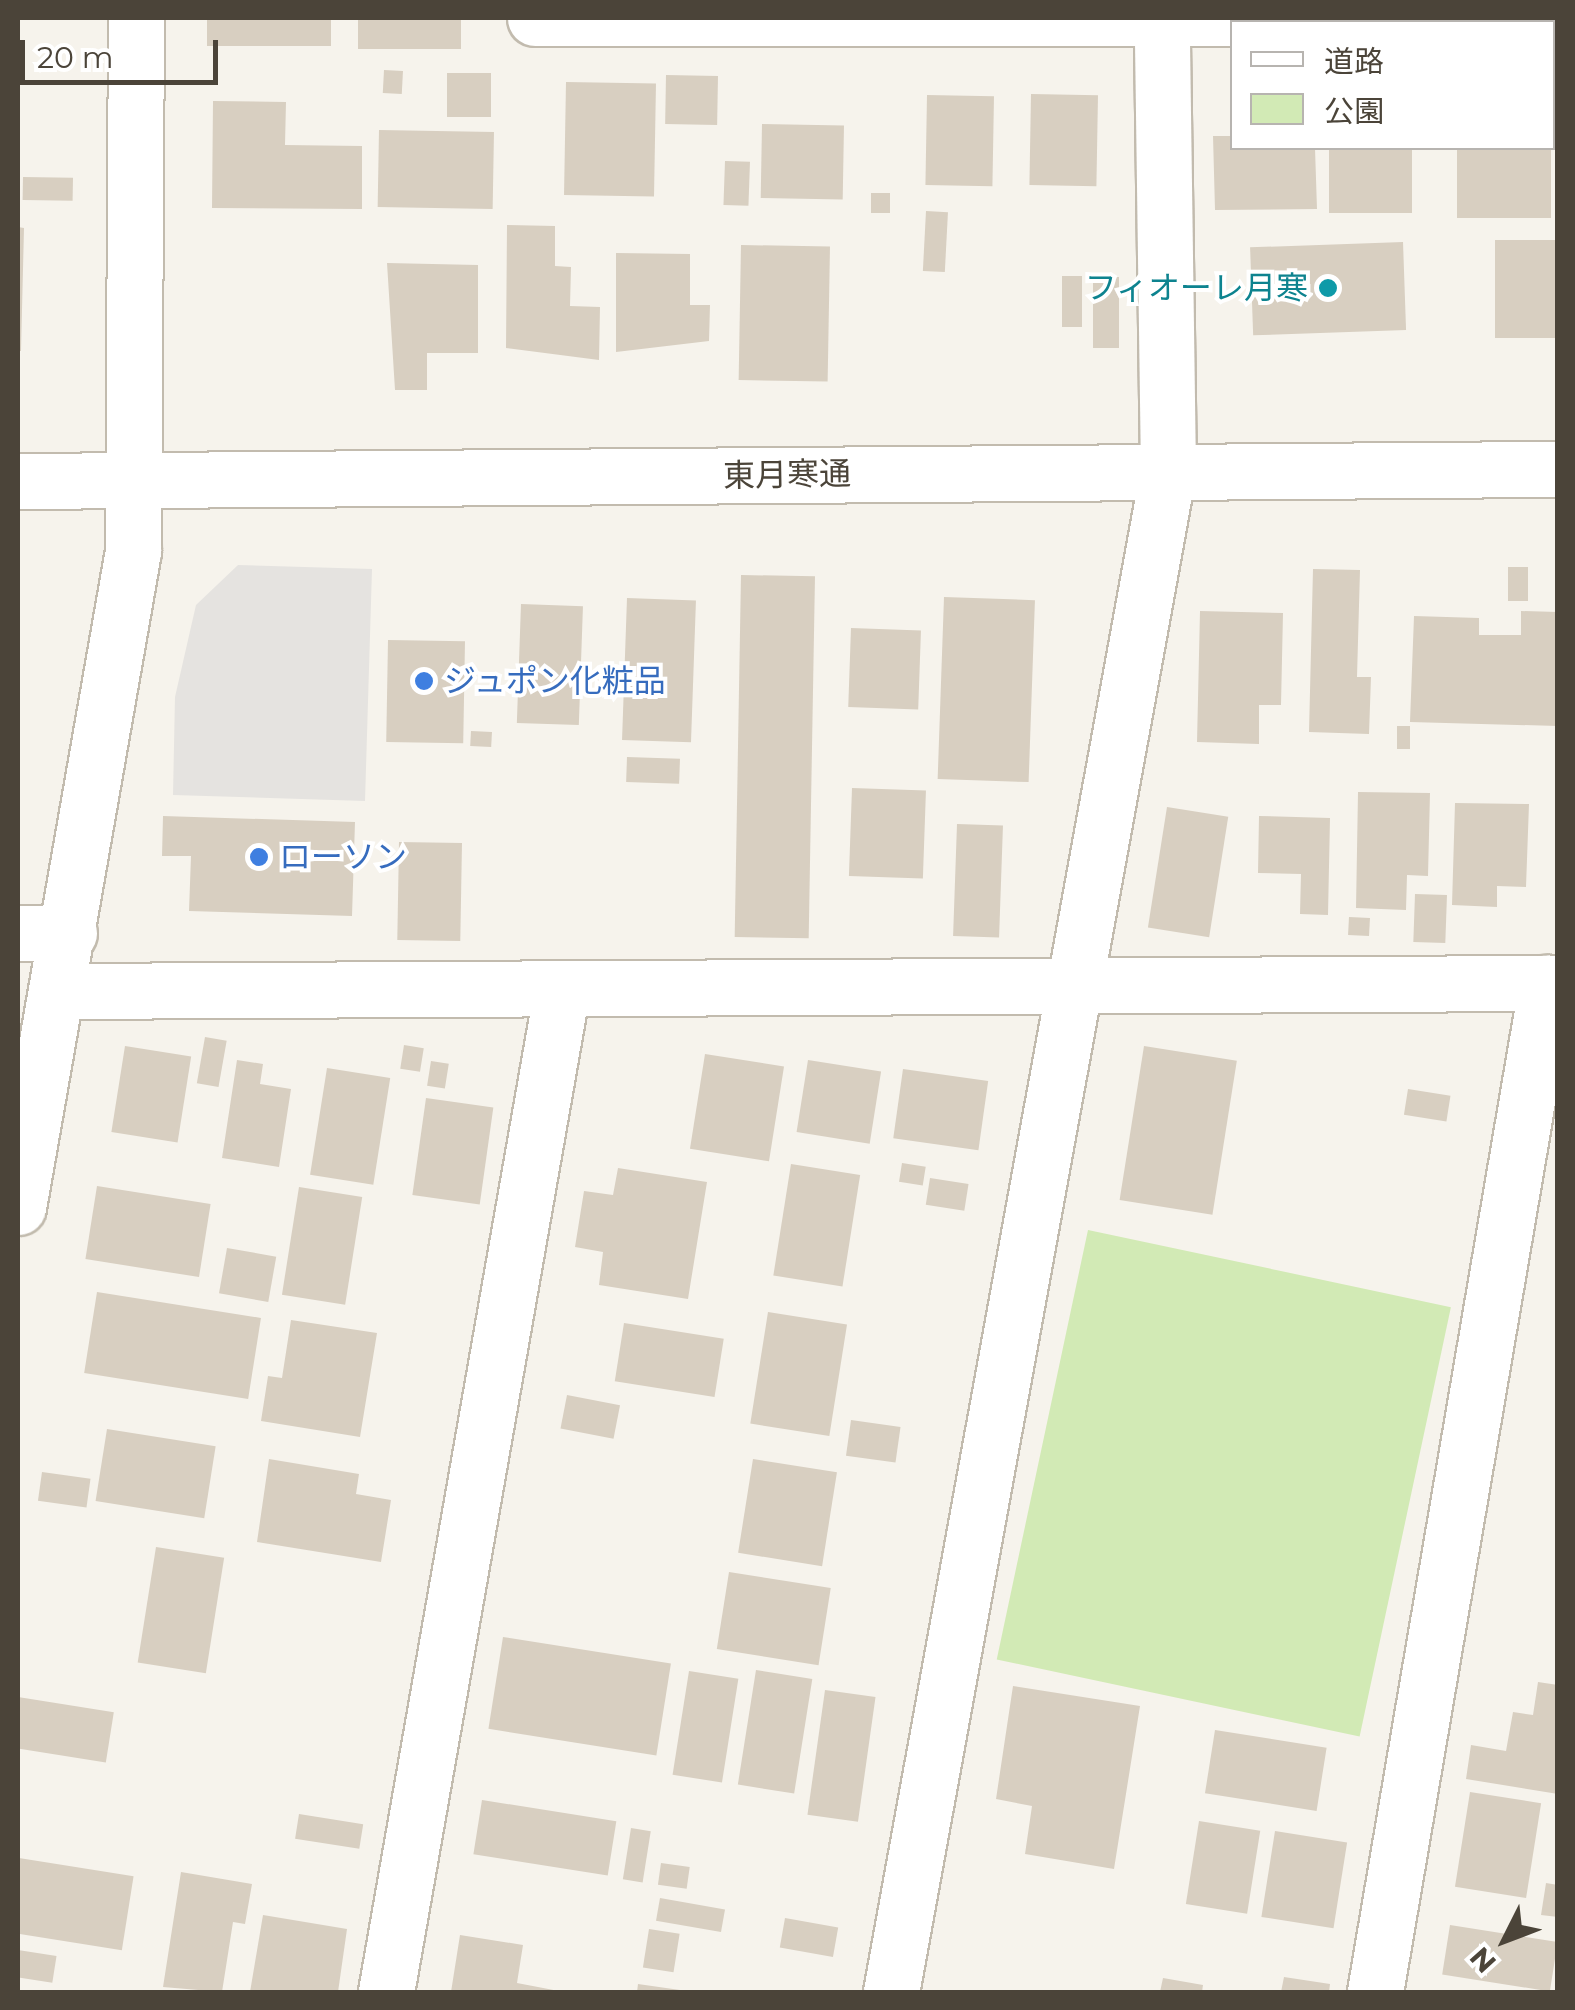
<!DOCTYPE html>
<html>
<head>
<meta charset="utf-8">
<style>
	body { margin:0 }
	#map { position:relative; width:1575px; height:2010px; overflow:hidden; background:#f6f3ec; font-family:Montserrat,"Noto Sans JP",sans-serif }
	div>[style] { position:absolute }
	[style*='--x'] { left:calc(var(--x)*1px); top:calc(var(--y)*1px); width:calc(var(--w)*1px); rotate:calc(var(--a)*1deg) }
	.green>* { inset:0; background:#d2eab5; transform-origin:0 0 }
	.parking>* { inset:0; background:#e5e3e0 }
	.building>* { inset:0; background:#d8cfc1; transform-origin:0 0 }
	.roads { filter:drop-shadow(2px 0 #c2bbae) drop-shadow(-2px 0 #c2bbae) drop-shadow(0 2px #c2bbae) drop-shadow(0 -2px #c2bbae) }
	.minor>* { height:55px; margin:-27.5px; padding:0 27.5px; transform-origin:27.5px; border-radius:27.5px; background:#fff }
	.dots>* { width:28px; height:28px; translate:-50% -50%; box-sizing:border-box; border:5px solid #fff; border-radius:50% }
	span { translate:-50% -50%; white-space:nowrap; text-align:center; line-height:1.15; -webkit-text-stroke:8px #fff; paint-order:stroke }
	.culture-label { font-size:32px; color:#0d838f }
	.right { translate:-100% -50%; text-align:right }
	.street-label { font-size:32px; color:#4b4439 }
	.shop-label { font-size:32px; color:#366cbe }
	.left { translate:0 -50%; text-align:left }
	.frame { position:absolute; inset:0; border:20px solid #4b4439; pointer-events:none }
	.legend { position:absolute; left:1230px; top:20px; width:325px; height:130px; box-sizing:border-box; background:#fff; border:2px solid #b7b4b0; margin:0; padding:12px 18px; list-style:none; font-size:30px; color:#4b4439 }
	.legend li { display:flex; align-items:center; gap:20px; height:50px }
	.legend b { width:50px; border:2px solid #b7b4b0 }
	.north { position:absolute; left:1455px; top:1890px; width:100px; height:100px; -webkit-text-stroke:8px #fff; paint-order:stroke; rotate:228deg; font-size:28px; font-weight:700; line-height:40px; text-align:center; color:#4b4439 }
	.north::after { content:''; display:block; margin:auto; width:35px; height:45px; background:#4b4439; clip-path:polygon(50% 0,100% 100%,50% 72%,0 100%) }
	.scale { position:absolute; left:20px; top:40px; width:198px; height:45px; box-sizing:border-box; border:5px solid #4b4439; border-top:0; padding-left:12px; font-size:30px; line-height:35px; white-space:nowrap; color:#4b4439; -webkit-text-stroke:8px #fff; paint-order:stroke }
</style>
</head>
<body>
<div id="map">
	<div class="green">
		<div style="left:1088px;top:1230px;width:371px;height:439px;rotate:12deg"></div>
	</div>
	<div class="parking">
		<div style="clip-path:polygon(238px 565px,372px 569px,365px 801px,173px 795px,175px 697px,196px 605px)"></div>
	</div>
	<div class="building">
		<div style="left:207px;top:18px;width:124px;height:28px"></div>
		<div style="left:358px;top:18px;width:103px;height:31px"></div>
		<div style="left:384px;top:70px;width:19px;height:23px;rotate:3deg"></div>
		<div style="left:447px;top:73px;width:44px;height:44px"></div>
		<div style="left:666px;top:75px;width:52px;height:49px;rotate:1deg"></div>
		<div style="left:566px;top:82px;width:90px;height:113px;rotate:1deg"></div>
		<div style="left:1031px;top:94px;width:67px;height:91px;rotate:1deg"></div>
		<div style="left:927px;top:95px;width:67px;height:90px;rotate:1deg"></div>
		<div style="clip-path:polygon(213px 101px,286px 102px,285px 145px,362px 146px,362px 209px,212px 208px)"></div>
		<div style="left:762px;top:124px;width:82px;height:74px;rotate:1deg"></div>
		<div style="left:379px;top:130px;width:115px;height:77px;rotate:1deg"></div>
		<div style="clip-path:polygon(1213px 136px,1232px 136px,1232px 148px,1315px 148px,1317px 209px,1215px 210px)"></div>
		<div style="left:1329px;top:148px;width:83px;height:65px"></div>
		<div style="left:1457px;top:148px;width:94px;height:70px"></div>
		<div style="left:725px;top:161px;width:25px;height:44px;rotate:2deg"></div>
		<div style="left:23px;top:177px;width:50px;height:23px;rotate:1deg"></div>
		<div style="left:871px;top:193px;width:19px;height:20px"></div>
		<div style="left:926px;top:211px;width:22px;height:60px;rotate:3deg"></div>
		<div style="clip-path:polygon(507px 225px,555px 226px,555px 266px,571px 267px,570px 306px,600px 307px,599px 360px,506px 348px)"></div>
		<div style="clip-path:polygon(18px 227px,24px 228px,21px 351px,18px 351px)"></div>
		<div style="left:1558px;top:240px;width:98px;height:63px;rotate:90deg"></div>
		<div style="left:1403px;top:242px;width:88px;height:153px;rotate:88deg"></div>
		<div style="left:741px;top:245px;width:89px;height:135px;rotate:1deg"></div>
		<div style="clip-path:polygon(616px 253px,690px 254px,690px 305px,710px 305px,709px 341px,616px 352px)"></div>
		<div style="clip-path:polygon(387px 263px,478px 265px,478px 353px,427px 353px,427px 390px,395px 390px)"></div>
		<div style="left:1062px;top:276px;width:20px;height:51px"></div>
		<div style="left:1093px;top:277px;width:26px;height:71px"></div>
		<div style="left:1508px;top:567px;width:20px;height:34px"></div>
		<div style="clip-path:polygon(1313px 569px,1360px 570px,1357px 677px,1371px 677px,1369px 734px,1309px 732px)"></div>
		<div style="left:741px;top:575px;width:74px;height:362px;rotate:1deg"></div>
		<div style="left:944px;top:597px;width:91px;height:182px;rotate:2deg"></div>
		<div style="left:627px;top:598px;width:69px;height:142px;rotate:2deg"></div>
		<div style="left:521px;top:604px;width:62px;height:119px;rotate:2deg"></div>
		<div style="clip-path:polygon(1200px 611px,1283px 613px,1281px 705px,1259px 705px,1259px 744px,1197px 742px)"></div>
		<div style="clip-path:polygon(1521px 611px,1558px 612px,1558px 726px,1410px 722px,1414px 616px,1479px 618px,1479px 635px,1521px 635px)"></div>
		<div style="left:851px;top:628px;width:70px;height:79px;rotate:2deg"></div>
		<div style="left:388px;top:640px;width:77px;height:102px;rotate:1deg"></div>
		<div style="left:1397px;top:726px;width:13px;height:23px"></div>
		<div style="left:471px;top:731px;width:21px;height:15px;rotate:3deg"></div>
		<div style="left:627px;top:757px;width:53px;height:25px;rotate:2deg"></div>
		<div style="left:852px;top:788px;width:74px;height:88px;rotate:2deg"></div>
		<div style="clip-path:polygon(1358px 792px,1430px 793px,1428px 876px,1407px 875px,1406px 910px,1356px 908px)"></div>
		<div style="clip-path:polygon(1455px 803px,1529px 804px,1526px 887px,1497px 886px,1497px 907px,1452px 905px)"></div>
		<div style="left:1167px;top:807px;width:62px;height:122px;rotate:9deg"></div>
		<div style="clip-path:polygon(163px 816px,355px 822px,352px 916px,189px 911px,191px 856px,162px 856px)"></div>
		<div style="clip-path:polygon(1259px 816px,1330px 818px,1328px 915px,1300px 914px,1301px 874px,1258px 873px)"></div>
		<div style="left:957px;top:824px;width:46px;height:112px;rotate:2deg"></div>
		<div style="left:399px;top:842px;width:63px;height:98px;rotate:1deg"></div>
		<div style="left:1415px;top:894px;width:32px;height:48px;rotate:2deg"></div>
		<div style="left:1349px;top:917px;width:21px;height:18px;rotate:3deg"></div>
		<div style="left:205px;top:1037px;width:22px;height:47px;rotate:10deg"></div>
		<div style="left:404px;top:1045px;width:20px;height:24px;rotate:9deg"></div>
		<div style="left:125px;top:1046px;width:67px;height:87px;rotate:9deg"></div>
		<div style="left:1144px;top:1046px;width:94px;height:156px;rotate:9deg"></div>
		<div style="left:705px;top:1054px;width:80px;height:96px;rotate:9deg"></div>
		<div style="clip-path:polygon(237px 1060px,263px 1064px,260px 1084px,291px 1089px,279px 1167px,222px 1158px)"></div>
		<div style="left:808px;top:1060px;width:74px;height:73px;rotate:9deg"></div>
		<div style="left:431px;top:1061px;width:18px;height:25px;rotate:9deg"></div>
		<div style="left:327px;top:1068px;width:64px;height:108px;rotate:9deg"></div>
		<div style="left:903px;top:1069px;width:86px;height:70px;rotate:8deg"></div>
		<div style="left:1408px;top:1089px;width:43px;height:26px;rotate:9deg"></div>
		<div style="left:426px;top:1098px;width:68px;height:98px;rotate:8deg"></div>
		<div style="left:902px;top:1163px;width:24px;height:19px;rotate:9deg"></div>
		<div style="left:791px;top:1164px;width:70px;height:113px;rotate:9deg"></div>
		<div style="clip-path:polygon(618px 1168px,707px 1182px,688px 1299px,599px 1285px,603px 1252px,575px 1247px,584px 1191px,613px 1195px)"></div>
		<div style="left:930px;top:1178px;width:39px;height:27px;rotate:9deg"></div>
		<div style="left:97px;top:1186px;width:115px;height:74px;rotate:9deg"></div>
		<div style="left:299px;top:1187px;width:64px;height:109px;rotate:9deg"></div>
		<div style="left:227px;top:1248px;width:50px;height:46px;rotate:10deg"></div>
		<div style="left:97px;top:1292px;width:166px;height:82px;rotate:9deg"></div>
		<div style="left:768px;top:1312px;width:80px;height:113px;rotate:9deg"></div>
		<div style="clip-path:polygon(291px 1320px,377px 1333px,360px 1437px,261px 1421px,268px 1376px,282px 1378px)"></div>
		<div style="left:624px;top:1323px;width:101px;height:59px;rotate:9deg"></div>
		<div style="left:567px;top:1395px;width:54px;height:34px;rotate:11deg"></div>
		<div style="left:851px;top:1420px;width:50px;height:36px;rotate:8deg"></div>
		<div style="left:107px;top:1429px;width:110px;height:73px;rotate:9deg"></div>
		<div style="clip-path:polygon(269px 1459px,359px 1474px,356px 1494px,391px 1500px,381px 1562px,257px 1542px)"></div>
		<div style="left:753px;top:1459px;width:85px;height:95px;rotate:9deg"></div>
		<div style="left:42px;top:1472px;width:49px;height:29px;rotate:8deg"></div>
		<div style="left:156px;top:1547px;width:69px;height:117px;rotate:9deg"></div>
		<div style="left:729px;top:1572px;width:103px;height:78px;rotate:9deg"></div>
		<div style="left:503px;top:1637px;width:170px;height:93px;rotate:9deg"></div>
		<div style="left:756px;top:1670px;width:57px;height:116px;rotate:9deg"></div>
		<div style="left:689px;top:1671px;width:50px;height:105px;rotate:9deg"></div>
		<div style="clip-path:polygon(1538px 1682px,1558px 1685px,1558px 1794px,1466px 1779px,1471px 1745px,1506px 1751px,1513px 1712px,1533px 1715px)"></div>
		<div style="clip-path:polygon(1013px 1686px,1140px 1706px,1114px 1869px,1025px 1854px,1032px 1806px,996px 1799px)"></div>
		<div style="left:825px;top:1690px;width:51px;height:126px;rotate:8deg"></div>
		<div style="left:18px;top:1697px;width:97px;height:51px;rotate:9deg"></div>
		<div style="left:1215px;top:1730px;width:113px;height:64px;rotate:9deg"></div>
		<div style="left:1470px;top:1792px;width:72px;height:96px;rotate:9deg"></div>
		<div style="left:482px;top:1800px;width:136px;height:55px;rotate:9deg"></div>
		<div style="left:299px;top:1814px;width:65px;height:25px;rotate:9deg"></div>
		<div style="left:1199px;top:1821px;width:62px;height:84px;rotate:9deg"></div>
		<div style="left:631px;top:1828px;width:20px;height:52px;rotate:9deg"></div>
		<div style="left:1275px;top:1831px;width:73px;height:87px;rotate:9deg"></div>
		<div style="left:19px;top:1858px;width:116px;height:75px;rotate:9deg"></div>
		<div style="left:661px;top:1863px;width:29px;height:22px;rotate:8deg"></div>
		<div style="clip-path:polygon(181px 1872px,252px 1884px,245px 1924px,233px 1922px,222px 1992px,163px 1987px)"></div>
		<div style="clip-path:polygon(1546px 1883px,1558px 1885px,1558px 1917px,1541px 1915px)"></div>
		<div style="left:660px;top:1898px;width:66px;height:23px;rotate:10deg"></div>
		<div style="clip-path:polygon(263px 1915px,347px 1929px,338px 1992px,250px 1992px)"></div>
		<div style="left:785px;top:1918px;width:54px;height:30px;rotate:10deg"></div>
		<div style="left:1450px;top:1925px;width:109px;height:50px;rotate:9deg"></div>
		<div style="left:649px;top:1929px;width:31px;height:39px;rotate:9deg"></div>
		<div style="clip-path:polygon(460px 1935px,523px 1945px,517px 1983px,564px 1992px,451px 1992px)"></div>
		<div style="left:18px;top:1950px;width:39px;height:27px;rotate:9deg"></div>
		<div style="clip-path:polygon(1284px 1977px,1330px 1984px,1329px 1992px,1281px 1992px)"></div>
		<div style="clip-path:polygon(1163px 1978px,1203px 1985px,1202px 1992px,1160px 1992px)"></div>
		<div style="clip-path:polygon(638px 1984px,680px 1990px,680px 1992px,637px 1992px)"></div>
	</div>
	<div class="roads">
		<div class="minor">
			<div style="--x:535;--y:18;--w:1023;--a:0"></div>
			<div style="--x:18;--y:481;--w:1540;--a:-0.45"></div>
			<div style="--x:18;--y:933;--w:51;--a:0"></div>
			<div style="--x:61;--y:991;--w:1497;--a:-0.31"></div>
			<div style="--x:18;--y:1207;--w:666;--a:-80.06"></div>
			<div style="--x:133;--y:551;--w:533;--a:-89.68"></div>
			<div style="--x:386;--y:1992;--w:1013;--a:-80.05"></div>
			<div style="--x:891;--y:1992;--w:1546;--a:-79.68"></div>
			<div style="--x:1168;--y:471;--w:447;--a:-90.8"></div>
			<div style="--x:1375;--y:1992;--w:1024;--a:-80.33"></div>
		</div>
	</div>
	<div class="dots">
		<div style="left:1328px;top:288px;background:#0f9aa8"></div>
		<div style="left:424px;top:681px;background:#3f7fe0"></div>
		<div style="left:259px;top:857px;background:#3f7fe0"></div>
	</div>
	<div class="culture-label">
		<span class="right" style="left:1308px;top:288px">フィオーレ月寒</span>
	</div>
	<div class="street-label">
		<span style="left:787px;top:475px;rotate:-1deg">東月寒通</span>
	</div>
	<div class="shop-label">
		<span class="left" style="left:444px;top:681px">ジュポン化粧品</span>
		<span class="left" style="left:279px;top:857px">ローソン</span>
	</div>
	<div class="frame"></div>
	<ul class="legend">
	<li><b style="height:12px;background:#fff"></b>道路</li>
	<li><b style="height:28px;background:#d2eab5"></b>公園</li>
	</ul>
	<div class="north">N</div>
	<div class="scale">20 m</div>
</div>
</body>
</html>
